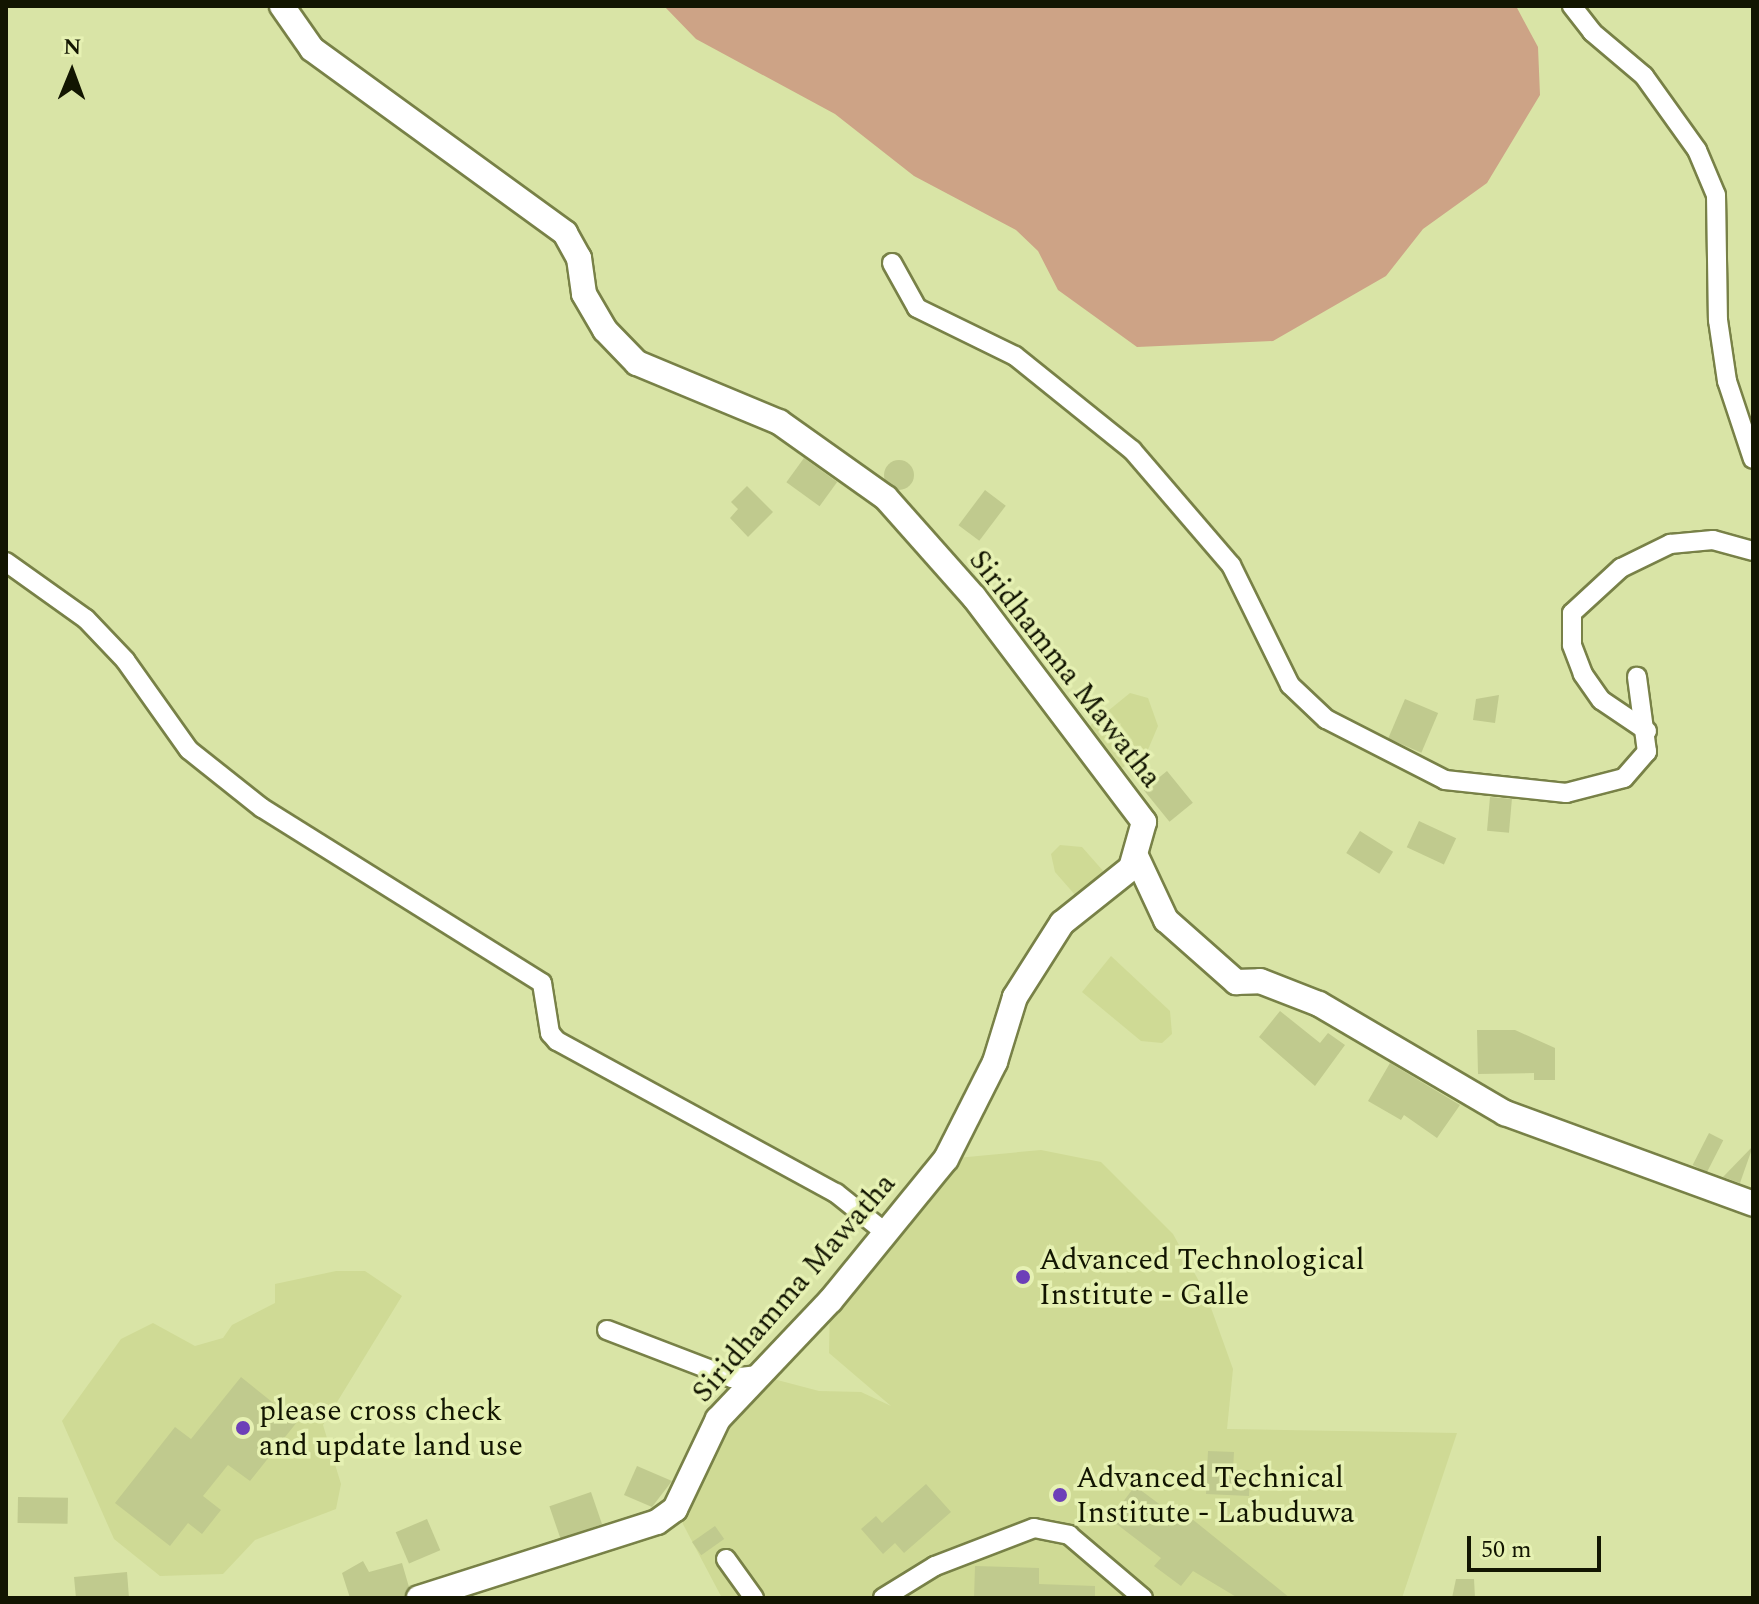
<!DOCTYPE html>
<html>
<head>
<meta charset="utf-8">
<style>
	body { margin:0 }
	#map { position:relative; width:1759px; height:1604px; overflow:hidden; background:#d9e4a6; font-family:Spectral,serif }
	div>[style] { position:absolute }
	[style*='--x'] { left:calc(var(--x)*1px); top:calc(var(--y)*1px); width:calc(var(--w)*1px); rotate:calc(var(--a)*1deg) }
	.built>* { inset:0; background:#cfda95 }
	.green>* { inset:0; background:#cda386 }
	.building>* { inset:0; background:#c0ca8e; transform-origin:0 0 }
	.round { border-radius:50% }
	.roads { filter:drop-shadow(2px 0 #788147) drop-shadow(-2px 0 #788147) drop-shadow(0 2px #788147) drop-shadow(0 -2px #788147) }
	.street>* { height:18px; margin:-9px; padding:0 9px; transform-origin:9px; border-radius:9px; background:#fff }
	.secondary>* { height:24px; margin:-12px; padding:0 12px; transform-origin:12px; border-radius:12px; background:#fff }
	.dots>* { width:22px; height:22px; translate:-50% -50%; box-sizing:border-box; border:4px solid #e6f1b3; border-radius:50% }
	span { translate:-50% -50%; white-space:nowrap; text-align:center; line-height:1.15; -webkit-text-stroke:7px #e6f1b3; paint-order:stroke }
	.street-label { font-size:30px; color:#121501 }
	.poi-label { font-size:30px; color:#121501 }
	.left { translate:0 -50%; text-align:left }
	.frame { position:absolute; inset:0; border:8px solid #121501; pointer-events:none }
	.north { position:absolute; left:32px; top:32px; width:80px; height:80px; -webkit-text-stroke:6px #e6f1b3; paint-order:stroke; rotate:1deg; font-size:22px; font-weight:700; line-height:32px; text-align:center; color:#121501 }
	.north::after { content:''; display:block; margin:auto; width:28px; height:36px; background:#121501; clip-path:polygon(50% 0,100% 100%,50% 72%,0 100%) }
	.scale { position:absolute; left:1467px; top:1536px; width:134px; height:36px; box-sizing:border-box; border:4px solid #121501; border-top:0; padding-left:10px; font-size:24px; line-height:28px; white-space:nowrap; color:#121501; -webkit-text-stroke:6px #e6f1b3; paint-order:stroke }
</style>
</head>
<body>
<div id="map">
	<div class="built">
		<div style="clip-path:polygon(1130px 693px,1148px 698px,1158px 726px,1147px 752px,1106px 778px,1076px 737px)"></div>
		<div style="clip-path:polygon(1060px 845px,1082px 847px,1112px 881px,1083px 904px,1055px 872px,1051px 854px)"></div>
		<div style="clip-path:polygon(1111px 956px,1170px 1011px,1172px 1034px,1162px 1043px,1141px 1041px,1082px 992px)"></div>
		<div style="clip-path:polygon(1041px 1150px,1101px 1162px,1173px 1234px,1206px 1294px,1233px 1369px,1227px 1429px,1457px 1433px,1402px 1598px,722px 1598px,675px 1509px,758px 1375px,819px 1391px,861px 1392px,891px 1406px,829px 1353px,830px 1301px,946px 1159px)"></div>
		<div style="clip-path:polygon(336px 1271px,365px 1271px,402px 1296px,323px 1425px,341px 1484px,336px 1509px,255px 1540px,223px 1574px,160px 1576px,114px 1539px,62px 1421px,121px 1339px,153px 1323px,195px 1346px,223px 1338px,232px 1325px,275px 1303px,275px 1284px)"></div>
	</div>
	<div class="green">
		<div style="clip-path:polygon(664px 6px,1516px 6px,1538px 47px,1540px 95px,1487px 183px,1423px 229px,1386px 276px,1273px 341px,1137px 347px,1058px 290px,1038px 251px,1016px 230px,914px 176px,835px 114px,696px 39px)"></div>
	</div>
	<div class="building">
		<div style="left:804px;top:458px;width:41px;height:30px;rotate:36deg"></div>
		<div class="round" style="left:884px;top:460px;width:30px;height:30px"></div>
		<div style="clip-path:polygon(747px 486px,773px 512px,748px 537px,730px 518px,738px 509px,731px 502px)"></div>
		<div style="left:985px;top:490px;width:26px;height:44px;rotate:37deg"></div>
		<div style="clip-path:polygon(1499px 695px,1495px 723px,1473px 720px,1476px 699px)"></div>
		<div style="left:1405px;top:699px;width:36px;height:43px;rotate:23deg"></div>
		<div style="left:1167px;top:771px;width:41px;height:30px;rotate:51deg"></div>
		<div style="left:1490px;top:797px;width:22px;height:34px;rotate:5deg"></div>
		<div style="left:1419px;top:821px;width:41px;height:29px;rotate:25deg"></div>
		<div style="left:1360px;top:831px;width:39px;height:26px;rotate:32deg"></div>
		<div style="clip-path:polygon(1280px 1011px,1320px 1043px,1328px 1033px,1345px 1045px,1315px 1086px,1259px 1037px)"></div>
		<div style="clip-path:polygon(1477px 1030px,1515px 1030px,1555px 1048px,1555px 1080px,1534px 1080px,1534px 1073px,1478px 1074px)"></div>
		<div style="clip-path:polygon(1390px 1063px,1460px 1105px,1437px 1138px,1404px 1115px,1401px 1120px,1368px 1101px)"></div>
		<div style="left:1709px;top:1133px;width:16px;height:36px;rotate:27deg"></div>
		<div style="clip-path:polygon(1753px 1146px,1740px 1183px,1723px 1177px)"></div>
		<div style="clip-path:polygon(241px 1377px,297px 1422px,250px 1481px,228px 1465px,203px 1496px,221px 1510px,202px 1534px,188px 1523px,170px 1546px,115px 1503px,175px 1427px,191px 1439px)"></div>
		<div style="clip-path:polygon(1208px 1451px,1234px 1452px,1233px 1470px,1250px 1470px,1249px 1496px,1206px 1494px)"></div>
		<div style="clip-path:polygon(637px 1466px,672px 1481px,652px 1507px,624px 1495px)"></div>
		<div style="clip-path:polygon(926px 1484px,951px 1512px,904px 1553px,895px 1543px,883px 1554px,861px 1529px,876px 1516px,882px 1523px)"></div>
		<div style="clip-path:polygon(1135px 1486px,1166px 1509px,1171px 1502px,1290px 1598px,1238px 1598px,1193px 1571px,1181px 1586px,1154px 1566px,1161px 1558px,1110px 1519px)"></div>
		<div style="left:591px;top:1492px;width:34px;height:44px;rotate:71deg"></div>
		<div style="left:18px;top:1497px;width:50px;height:26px;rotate:1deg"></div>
		<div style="left:427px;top:1519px;width:34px;height:34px;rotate:67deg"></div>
		<div style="left:715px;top:1526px;width:16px;height:28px;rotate:55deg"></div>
		<div style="clip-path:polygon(363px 1561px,369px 1572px,402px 1563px,409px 1587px,404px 1597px,350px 1598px,342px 1573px)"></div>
		<div style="clip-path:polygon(975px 1566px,1039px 1568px,1039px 1584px,1095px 1586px,1095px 1598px,974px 1598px)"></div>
		<div style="clip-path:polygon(127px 1572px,129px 1598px,76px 1598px,74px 1577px)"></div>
		<div style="clip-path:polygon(1456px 1579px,1474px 1579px,1475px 1598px,1452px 1598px)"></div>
	</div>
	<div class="roads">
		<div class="street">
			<div style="--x:1572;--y:6;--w:33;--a:52"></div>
			<div style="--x:1592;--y:32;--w:68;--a:40.2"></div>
			<div style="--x:1644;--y:76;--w:91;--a:54.4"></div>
			<div style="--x:1697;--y:150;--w:49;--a:67.1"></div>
			<div style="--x:1716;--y:195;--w:125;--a:89.1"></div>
			<div style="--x:1718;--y:320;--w:62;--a:81.6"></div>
			<div style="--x:1727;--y:381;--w:82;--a:71.6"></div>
			<div style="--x:892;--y:263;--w:51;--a:60.9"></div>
			<div style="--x:917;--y:308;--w:109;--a:26.1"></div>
			<div style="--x:1015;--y:356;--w:150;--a:38.8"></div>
			<div style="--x:1132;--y:450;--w:152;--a:49.3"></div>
			<div style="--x:1231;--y:565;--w:134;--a:63.8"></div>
			<div style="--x:1290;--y:685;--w:50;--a:43.4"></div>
			<div style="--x:1326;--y:719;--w:134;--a:27.1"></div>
			<div style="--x:1445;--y:780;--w:122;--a:6.1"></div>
			<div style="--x:1566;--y:793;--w:60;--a:-14.5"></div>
			<div style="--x:1624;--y:778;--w:35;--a:-49"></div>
			<div style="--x:1647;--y:752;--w:76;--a:-97.6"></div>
			<div style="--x:6;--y:562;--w:98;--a:35.5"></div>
			<div style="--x:86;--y:619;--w:57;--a:46.4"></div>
			<div style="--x:125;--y:660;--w:110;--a:54.6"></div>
			<div style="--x:189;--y:750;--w:93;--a:38.5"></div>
			<div style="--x:262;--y:808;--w:330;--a:32"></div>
			<div style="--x:542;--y:983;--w:51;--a:80.9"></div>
			<div style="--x:550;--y:1033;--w:11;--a:49"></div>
			<div style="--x:557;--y:1041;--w:318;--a:28.6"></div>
			<div style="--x:836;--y:1193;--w:64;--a:38.7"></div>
			<div style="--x:1647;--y:731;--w:55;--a:-146"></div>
			<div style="--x:1601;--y:700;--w:32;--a:-125"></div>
			<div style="--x:1583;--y:674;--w:31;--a:-111"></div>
			<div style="--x:1572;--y:645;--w:32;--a:-90"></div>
			<div style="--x:1572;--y:613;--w:67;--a:-42.6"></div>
			<div style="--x:1621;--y:568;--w:55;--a:-26.1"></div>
			<div style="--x:1670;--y:544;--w:43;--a:-5.3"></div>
			<div style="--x:1713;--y:540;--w:41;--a:15.4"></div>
			<div style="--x:607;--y:1330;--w:134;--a:21"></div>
			<div style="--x:732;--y:1378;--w:26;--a:-7"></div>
			<div style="--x:726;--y:1559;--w:48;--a:54.3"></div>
			<div style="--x:883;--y:1598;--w:61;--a:-31.6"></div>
			<div style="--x:935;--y:1566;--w:106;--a:-21"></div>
			<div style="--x:1034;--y:1528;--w:36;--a:11"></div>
			<div style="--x:1069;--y:1535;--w:97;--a:40.4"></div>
		</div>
		<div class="secondary">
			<div style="--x:282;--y:6;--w:52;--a:55.1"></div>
			<div style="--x:312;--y:49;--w:313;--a:36"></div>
			<div style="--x:565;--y:233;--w:29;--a:61"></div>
			<div style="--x:579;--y:258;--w:36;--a:82"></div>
			<div style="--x:584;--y:294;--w:42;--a:59.7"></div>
			<div style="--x:605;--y:330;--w:46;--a:45.9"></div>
			<div style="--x:637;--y:363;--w:154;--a:22.6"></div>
			<div style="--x:779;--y:422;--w:131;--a:35.4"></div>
			<div style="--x:886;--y:498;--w:132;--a:48.4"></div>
			<div style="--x:974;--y:597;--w:282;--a:52.9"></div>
			<div style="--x:1144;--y:822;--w:48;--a:105.8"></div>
			<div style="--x:1131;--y:868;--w:88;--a:141.4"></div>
			<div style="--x:1062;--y:923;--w:88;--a:122.4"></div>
			<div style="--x:1015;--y:997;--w:68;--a:107.1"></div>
			<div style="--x:995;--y:1062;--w:109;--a:116.8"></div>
			<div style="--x:946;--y:1159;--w:183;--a:129.2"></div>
			<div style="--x:830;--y:1301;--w:163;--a:133.5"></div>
			<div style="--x:718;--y:1419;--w:100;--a:115.5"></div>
			<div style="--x:675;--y:1509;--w:22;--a:144"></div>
			<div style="--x:657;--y:1522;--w:250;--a:162.3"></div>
			<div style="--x:1136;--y:856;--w:71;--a:64.9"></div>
			<div style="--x:1166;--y:920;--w:94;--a:41.5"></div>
			<div style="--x:1236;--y:982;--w:24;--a:-2"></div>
			<div style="--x:1260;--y:981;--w:63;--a:21.3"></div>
			<div style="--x:1319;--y:1004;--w:216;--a:30.4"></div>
			<div style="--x:1505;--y:1113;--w:264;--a:20.1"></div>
		</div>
	</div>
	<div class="dots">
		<div style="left:1023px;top:1277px;background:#6d40b8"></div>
		<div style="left:243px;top:1428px;background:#6d40b8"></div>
		<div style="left:1060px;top:1495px;background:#6d40b8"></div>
	</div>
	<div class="street-label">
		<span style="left:1065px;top:669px;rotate:52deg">Siridhamma Mawatha</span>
		<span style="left:794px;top:1288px;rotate:-49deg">Siridhamma Mawatha</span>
	</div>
	<div class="poi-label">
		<span class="left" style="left:1039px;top:1277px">Advanced Technological<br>Institute - Galle</span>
		<span class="left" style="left:259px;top:1428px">please cross check<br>and update land use</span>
		<span class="left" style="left:1076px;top:1495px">Advanced Technical<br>Institute - Labuduwa</span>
	</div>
	<div class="frame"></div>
	<div class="north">N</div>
	<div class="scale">50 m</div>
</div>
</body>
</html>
